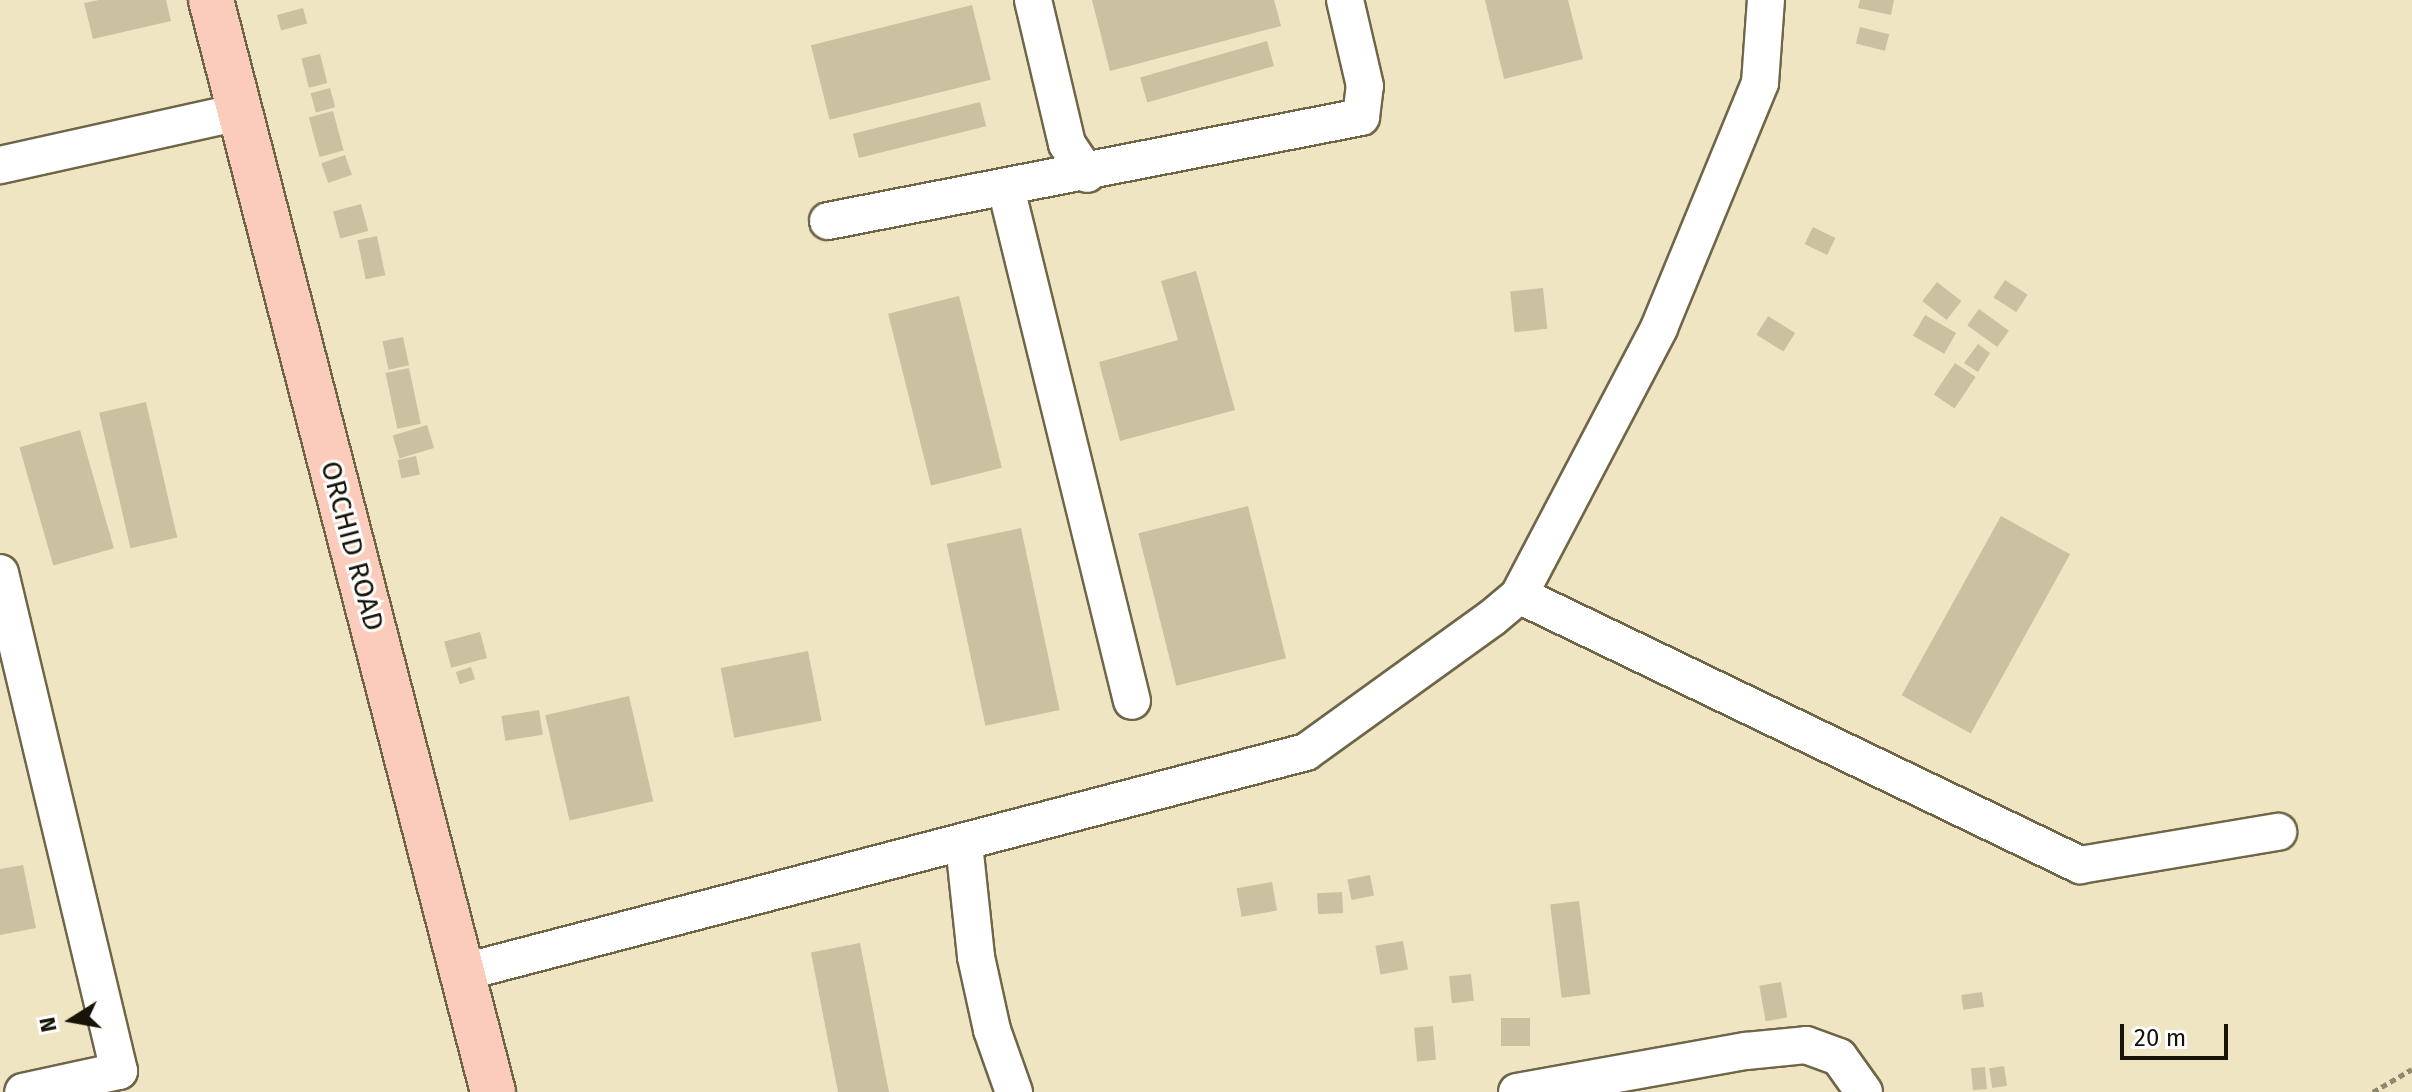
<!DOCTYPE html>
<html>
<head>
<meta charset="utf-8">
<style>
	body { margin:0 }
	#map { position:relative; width:2412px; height:1092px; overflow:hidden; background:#efe5c3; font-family:"Fira Sans",sans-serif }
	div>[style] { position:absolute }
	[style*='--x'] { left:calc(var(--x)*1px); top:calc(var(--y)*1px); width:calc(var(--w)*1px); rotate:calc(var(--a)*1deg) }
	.building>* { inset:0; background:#cbc1a0; transform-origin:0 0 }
	.path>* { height:5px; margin-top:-2.5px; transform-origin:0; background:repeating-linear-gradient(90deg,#8f886f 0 6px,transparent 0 10px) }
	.roads { filter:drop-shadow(2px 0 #6f6648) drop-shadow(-2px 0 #6f6648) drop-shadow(0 2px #6f6648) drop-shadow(0 -2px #6f6648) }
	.minor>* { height:36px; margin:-18px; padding:0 18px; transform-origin:18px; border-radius:18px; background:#fff }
	.major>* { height:44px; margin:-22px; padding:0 22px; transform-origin:22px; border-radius:22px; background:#fbccbb }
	span { translate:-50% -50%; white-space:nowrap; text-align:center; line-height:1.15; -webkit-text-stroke:6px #fff; paint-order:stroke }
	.street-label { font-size:28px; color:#171307 }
	.north { position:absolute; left:32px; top:980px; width:80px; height:80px; -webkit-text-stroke:6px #fff; paint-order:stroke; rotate:259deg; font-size:22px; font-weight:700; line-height:32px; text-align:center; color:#171307 }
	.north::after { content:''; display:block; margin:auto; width:28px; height:36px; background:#171307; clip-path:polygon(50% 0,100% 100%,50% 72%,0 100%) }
	.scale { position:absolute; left:2120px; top:1024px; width:108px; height:36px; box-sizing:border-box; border:4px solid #171307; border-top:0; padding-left:10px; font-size:24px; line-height:28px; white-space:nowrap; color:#171307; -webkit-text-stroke:6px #fff; paint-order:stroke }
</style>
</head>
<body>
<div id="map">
	<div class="building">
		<div style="clip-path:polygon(99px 0,166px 0,171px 21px,93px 39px,84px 3px)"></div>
		<div style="clip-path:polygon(1092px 0,1274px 0,1281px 26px,1110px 71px)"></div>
		<div style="clip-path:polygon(1485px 0,1568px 0,1583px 59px,1504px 79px)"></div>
		<div style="clip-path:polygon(1860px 0,1894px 0,1891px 15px,1858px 8px)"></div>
		<div style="left:972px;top:5px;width:77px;height:166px;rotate:76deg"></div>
		<div style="left:303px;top:8px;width:16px;height:27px;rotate:75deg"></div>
		<div style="left:1860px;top:27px;width:30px;height:17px;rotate:14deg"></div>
		<div style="left:1267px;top:41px;width:26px;height:132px;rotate:74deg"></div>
		<div style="left:320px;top:54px;width:30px;height:19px;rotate:76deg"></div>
		<div style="left:330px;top:88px;width:20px;height:20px;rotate:75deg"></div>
		<div style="left:980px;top:102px;width:25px;height:131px;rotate:76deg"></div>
		<div style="left:333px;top:111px;width:41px;height:25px;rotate:75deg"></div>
		<div style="left:345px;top:155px;width:21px;height:25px;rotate:71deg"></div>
		<div style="left:361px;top:204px;width:28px;height:29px;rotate:75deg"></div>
		<div style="left:1813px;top:227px;width:25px;height:19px;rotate:26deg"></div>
		<div style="left:377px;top:236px;width:40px;height:20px;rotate:78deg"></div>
		<div style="clip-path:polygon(1196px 271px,1235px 410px,1120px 441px,1099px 362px,1178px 340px,1161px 281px)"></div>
		<div style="left:2005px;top:280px;width:27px;height:21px;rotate:33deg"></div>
		<div style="left:1937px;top:282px;width:31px;height:24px;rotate:38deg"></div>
		<div style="left:1543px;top:288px;width:41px;height:33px;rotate:84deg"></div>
		<div style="left:959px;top:296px;width:177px;height:73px;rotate:76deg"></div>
		<div style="left:1979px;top:309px;width:37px;height:20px;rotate:36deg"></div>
		<div style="left:1925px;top:315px;width:36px;height:24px;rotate:30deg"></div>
		<div style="left:1768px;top:316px;width:32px;height:22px;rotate:32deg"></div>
		<div style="left:403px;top:337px;width:29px;height:21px;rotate:78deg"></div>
		<div style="clip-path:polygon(1978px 344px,1990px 353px,1978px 372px,1964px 363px)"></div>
		<div style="left:1955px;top:363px;width:25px;height:38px;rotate:34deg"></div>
		<div style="left:409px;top:368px;width:57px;height:24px;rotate:78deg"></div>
		<div style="left:146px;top:402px;width:139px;height:48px;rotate:77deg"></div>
		<div style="left:427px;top:425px;width:24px;height:36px;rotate:73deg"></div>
		<div style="left:80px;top:430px;width:123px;height:63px;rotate:74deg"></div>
		<div style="left:416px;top:456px;width:19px;height:19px;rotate:78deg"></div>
		<div style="left:1248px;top:506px;width:157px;height:113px;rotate:76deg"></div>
		<div style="left:2001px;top:516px;width:79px;height:205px;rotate:29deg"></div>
		<div style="left:1021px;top:528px;width:186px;height:76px;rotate:78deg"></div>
		<div style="left:480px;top:632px;width:27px;height:37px;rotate:75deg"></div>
		<div style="left:808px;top:651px;width:71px;height:89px;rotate:79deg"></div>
		<div style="left:471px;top:667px;width:13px;height:16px;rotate:72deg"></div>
		<div style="left:629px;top:696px;width:108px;height:86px;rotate:77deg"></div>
		<div style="left:539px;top:710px;width:25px;height:38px;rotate:81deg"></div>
		<div style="clip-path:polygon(23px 865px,36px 928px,0 935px,0 869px)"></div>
		<div style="left:1370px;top:875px;width:21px;height:23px;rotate:79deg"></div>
		<div style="left:1272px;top:882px;width:29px;height:36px;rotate:80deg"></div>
		<div style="left:1342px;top:892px;width:21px;height:25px;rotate:87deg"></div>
		<div style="left:1579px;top:901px;width:94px;height:29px;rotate:83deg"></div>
		<div style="left:1403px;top:941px;width:29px;height:28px;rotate:80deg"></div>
		<div style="left:860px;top:943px;width:152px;height:50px;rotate:79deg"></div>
		<div style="left:1471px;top:974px;width:27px;height:22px;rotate:84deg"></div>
		<div style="left:1781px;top:982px;width:36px;height:22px;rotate:80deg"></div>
		<div style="left:1982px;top:992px;width:15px;height:21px;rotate:82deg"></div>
		<div style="left:1501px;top:1018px;width:29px;height:28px"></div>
		<div style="left:1433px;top:1026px;width:34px;height:19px;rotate:85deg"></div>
		<div style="left:2004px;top:1066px;width:20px;height:15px;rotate:81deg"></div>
		<div style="left:1985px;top:1067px;width:22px;height:14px;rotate:85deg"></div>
	</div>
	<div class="path">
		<div style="--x:2373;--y:1092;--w:45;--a:-30.5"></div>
	</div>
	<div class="roads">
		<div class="minor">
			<div style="--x:1033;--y:0;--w:148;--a:76.7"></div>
			<div style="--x:1067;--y:144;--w:36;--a:56"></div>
			<div style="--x:0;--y:165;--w:245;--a:-12.5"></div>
			<div style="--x:1006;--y:188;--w:528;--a:76.2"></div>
			<div style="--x:828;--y:221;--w:543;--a:-11.04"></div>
			<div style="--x:1361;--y:117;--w:31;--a:-83"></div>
			<div style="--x:1365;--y:86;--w:88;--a:-103.1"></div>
			<div style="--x:0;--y:573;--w:512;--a:76.56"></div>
			<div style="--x:119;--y:1071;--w:98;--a:167.7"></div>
			<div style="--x:1519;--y:595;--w:623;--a:25.7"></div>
			<div style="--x:2080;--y:865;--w:201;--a:-9.5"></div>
			<div style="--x:964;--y:844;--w:114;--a:83.9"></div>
			<div style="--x:976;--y:957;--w:75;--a:77.6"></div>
			<div style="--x:992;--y:1030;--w:66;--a:70.5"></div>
			<div style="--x:464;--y:972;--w:870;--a:-14.64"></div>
			<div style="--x:1306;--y:752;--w:229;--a:-35.8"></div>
			<div style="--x:1492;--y:618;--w:35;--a:-40"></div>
			<div style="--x:1519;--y:595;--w:301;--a:-62.3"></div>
			<div style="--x:1659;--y:328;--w:265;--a:-67.6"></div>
			<div style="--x:1760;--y:83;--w:83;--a:-85.9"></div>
			<div style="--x:1517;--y:1092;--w:233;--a:-10.2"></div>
			<div style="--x:1746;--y:1051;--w:60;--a:-5.7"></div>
			<div style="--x:1806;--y:1045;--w:35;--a:20"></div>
			<div style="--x:1839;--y:1057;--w:43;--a:54.5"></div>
		</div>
		<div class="major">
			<div style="--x:211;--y:0;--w:1128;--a:75.52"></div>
		</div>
	</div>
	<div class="street-label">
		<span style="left:352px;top:546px;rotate:75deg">ORCHID ROAD</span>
	</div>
	<div class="north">N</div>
	<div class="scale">20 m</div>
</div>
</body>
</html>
